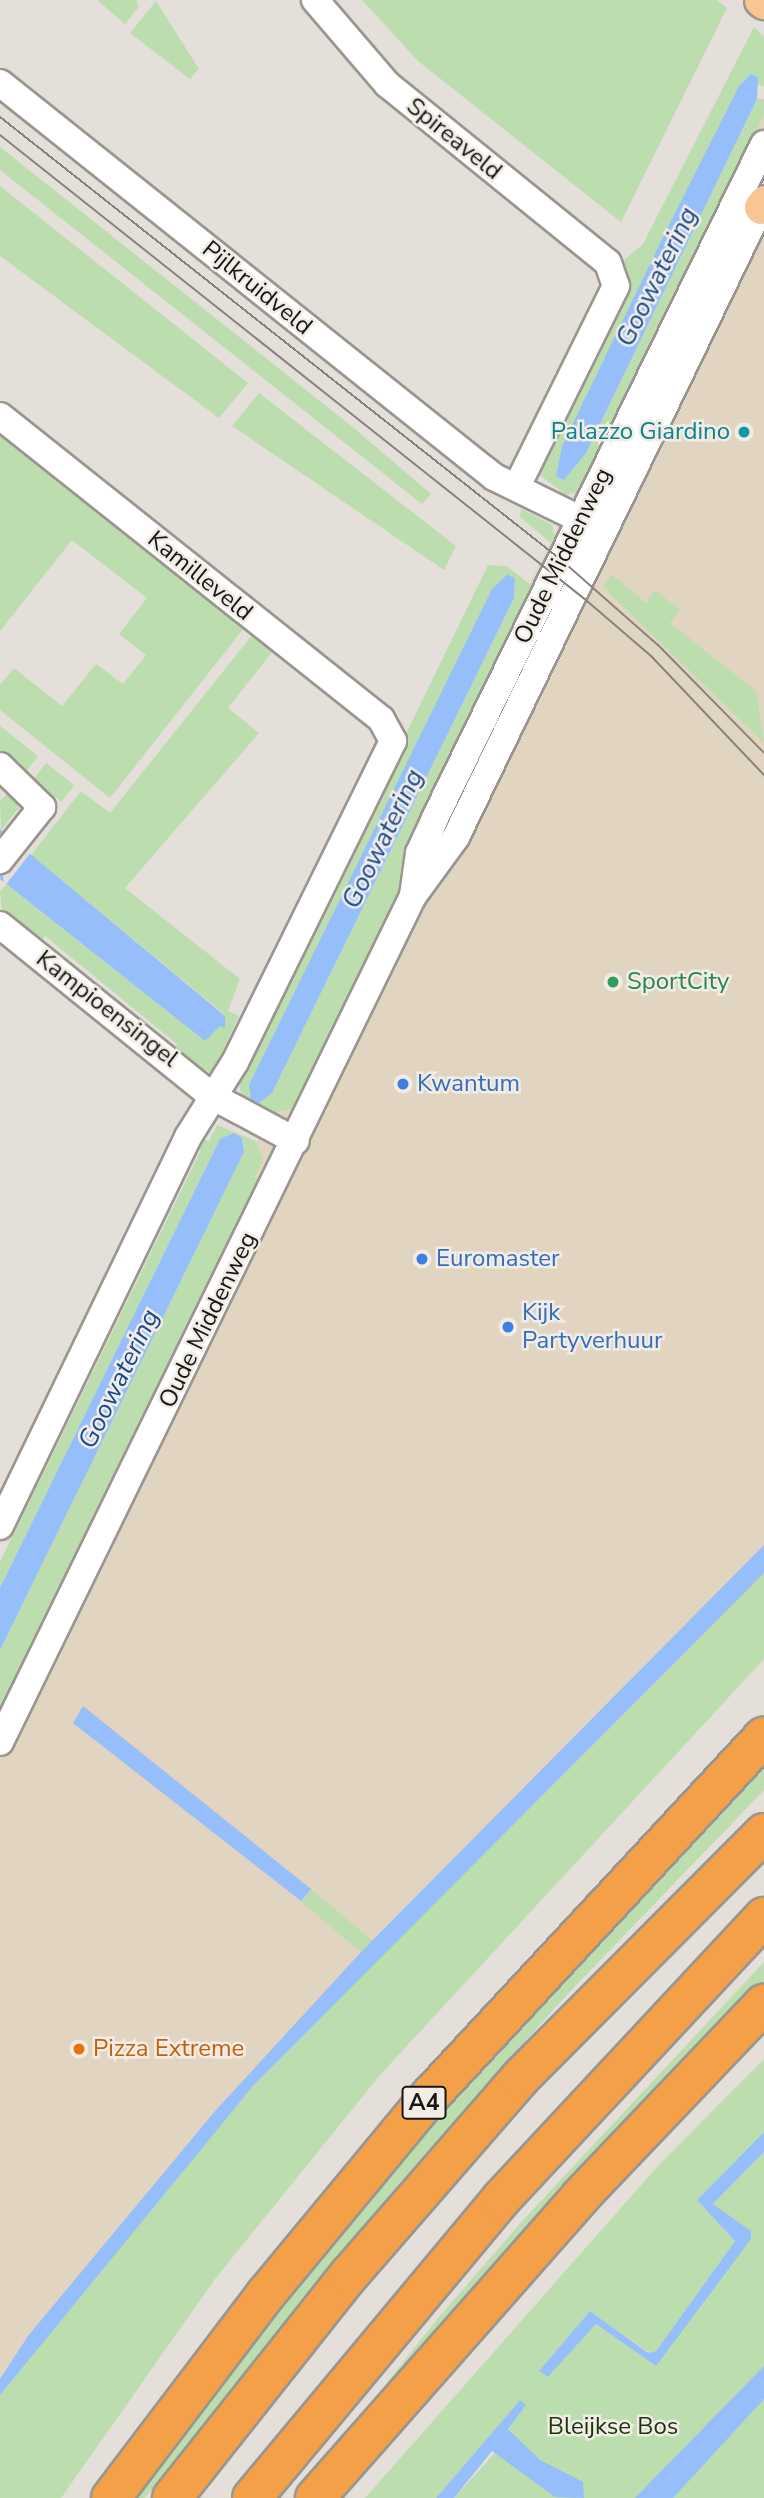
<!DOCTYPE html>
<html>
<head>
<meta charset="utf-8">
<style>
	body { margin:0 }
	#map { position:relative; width:764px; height:2498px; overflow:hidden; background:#e4dfd8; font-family:"Nunito Sans",sans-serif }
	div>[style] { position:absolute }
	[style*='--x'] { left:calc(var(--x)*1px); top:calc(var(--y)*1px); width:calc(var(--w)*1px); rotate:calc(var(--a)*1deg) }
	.industrial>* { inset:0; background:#e1d5c1 }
	.green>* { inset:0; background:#bcdeae; transform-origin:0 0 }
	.water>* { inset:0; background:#95befa }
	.pier>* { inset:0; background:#e4dfd8 }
	.roads { filter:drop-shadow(2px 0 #9a968f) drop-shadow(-2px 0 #9a968f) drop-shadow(0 2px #9a968f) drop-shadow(0 -2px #9a968f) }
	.minor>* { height:26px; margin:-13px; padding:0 13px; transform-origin:13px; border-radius:13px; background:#fff }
	.major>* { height:33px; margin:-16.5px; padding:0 16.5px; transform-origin:16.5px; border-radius:16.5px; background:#f8c692 }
	.highway>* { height:38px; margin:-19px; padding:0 19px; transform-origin:19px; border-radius:19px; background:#f4a049 }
	.tram>* { height:2px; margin:-1px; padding:0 1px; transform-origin:1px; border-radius:1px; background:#86837e }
	.dots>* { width:19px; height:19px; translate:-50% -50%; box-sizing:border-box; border:4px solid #f1ede6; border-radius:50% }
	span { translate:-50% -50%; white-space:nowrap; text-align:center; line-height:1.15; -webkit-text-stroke:5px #f1ede6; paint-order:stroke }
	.shield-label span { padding:2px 5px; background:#f1ede6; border:2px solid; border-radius:5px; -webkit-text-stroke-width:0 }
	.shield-label { font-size:23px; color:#171613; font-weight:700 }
	.street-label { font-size:24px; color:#171613 }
	.culture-label { font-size:24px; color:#0d838f }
	.right { translate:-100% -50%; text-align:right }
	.leisure-label { font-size:24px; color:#27864d }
	.left { translate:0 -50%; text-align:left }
	.shop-label { font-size:24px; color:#366cbe }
	.food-label { font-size:24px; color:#c56008 }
	.park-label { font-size:24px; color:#193409 }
	.water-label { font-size:26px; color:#184a8f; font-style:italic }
</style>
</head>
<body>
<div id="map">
	<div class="industrial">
		<div style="clip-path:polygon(764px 106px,764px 1604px,0 2438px,0 1667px)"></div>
	</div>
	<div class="green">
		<div style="clip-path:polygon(97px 0,136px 0,139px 7px,125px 24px)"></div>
		<div style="clip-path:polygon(362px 0,717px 0,727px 8px,621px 222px,418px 61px)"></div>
		<div style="clip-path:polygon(156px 1px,199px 69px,190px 79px,130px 33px)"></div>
		<div style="clip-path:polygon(754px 27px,764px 37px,764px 87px,749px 81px,562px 446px,556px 476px,586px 453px,757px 99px,764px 99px,764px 115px,585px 490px,566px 495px,537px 473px,619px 264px,643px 244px)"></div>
		<div style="clip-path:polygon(0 147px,355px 429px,431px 494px,422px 504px,0 170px)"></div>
		<div style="clip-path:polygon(0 186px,248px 383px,219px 418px,0 256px)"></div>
		<div style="clip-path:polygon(259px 393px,456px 546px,444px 570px,232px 426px)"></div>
		<div style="clip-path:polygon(0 434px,244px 628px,110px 798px,0 710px,0 685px,14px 668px,62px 706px,96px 664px,123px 684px,146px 655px,119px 634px,147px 598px,72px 540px,0 631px)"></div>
		<div style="clip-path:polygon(522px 509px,552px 525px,557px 548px,519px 516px)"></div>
		<div style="clip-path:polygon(evenodd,488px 565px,506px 566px,538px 590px,403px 893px,293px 1109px,266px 1115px,243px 1102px,238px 1080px,488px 565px,515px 579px,514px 598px,272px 1093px,253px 1095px,515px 579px)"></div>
		<div style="clip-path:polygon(612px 574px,646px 603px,655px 590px,680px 610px,670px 623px,756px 691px,764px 743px,603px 587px)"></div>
		<div style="clip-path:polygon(253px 634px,273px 651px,228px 708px,259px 733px,125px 888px,240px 979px,228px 1011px,239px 1016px,212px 1074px,173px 1050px,177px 1044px,45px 936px,40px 943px,2px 913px,0 892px,6px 884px,205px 1041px,225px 1015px,31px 855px,81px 791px,110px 813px)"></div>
		<div style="clip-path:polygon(0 726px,38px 756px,25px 773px,0 753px)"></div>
		<div style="left:46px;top:763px;width:36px;height:21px;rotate:38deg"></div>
		<div style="clip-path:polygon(9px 792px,19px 808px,1px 830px,0 801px)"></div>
		<div style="clip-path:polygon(217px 1125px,256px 1141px,263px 1161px,254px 1177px,260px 1181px,0 1713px,0 1650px,244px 1152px,242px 1138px,220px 1139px,0 1588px,0 1562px,201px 1150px,196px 1147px,201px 1138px,209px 1141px)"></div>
		<div style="clip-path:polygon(764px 1573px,764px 1659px,380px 2075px,215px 2279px,61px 2498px,0 2498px,0 2395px,113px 2249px,253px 2086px)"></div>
		<div style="clip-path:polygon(764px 1761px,764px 1790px,562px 2000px,399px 2184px,145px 2498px,129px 2498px,391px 2165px)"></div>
		<div style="left:311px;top:1889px;width:80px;height:16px;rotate:40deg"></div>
		<div style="clip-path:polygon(764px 1962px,764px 1985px,390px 2388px,386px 2384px,438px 2318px,525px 2218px)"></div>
		<div style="clip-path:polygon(764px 2059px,764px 2132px,697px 2200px,735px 2241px,656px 2351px,649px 2353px,590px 2311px,539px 2371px,548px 2377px,596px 2324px,656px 2366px,748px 2235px,713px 2204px,764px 2152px,764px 2498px,454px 2498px,513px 2433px,508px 2428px,520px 2400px,436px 2498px,365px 2498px,657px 2167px)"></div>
	</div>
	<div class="water">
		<div style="clip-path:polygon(751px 74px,758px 77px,757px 99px,586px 453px,564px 480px,556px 476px,562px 446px,666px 231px,739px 86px)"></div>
		<div style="clip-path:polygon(508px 574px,515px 579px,514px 598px,272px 1093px,259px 1103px,251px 1100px,249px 1085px,492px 589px)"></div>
		<div style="clip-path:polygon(0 829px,225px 1016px,225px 1028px,220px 1026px,205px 1041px,0 879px)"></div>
		<div style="clip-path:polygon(234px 1133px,242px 1138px,244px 1152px,0 1650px,0 1588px,220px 1139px)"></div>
		<div style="clip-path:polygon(764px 1545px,764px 1573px,253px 2086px,0 2395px,0 2379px,28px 2336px,216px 2110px,362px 1951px)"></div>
		<div style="clip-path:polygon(83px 1706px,311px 1889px,301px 1901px,73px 1723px)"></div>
		<div style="clip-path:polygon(764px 2132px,764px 2152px,713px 2204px,751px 2231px,751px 2239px,656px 2366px,596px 2324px,548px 2377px,539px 2371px,590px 2311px,648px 2353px,656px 2351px,735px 2241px,697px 2200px)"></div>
		<div style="clip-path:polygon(764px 2366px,764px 2399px,673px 2498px,635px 2498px)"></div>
		<div style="clip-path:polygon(520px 2400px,526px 2405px,508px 2429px,540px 2460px,583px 2482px,584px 2498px,555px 2497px,492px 2451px,454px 2498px,436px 2498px)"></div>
	</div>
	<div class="pier">
		<div style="clip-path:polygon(5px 828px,32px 851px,4px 887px,0 835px)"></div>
	</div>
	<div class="roads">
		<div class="minor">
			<div style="--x:315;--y:0;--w:111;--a:49.4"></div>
			<div style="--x:387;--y:84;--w:284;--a:39"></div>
			<div style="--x:608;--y:263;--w:24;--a:71"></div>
			<div style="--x:616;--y:286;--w:221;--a:116.3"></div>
			<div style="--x:0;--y:83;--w:632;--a:38.57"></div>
			<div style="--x:494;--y:477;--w:111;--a:26.1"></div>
			<div style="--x:0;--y:416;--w:487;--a:38.5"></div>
			<div style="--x:381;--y:719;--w:25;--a:61"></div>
			<div style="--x:393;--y:741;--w:358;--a:116.2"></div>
			<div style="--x:235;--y:1062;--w:89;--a:122.1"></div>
			<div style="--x:188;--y:1137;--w:432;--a:115.8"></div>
			<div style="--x:0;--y:766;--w:59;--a:44.3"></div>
			<div style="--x:42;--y:807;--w:68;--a:128.4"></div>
			<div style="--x:413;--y:896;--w:43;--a:-82.1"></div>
			<div style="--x:419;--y:853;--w:38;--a:-65"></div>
			<div style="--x:435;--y:818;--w:750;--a:-63.98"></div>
			<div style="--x:0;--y:925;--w:272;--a:38.9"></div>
			<div style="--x:212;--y:1096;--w:95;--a:28.2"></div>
			<div style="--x:0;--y:1742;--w:941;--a:-63.98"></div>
			<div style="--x:413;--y:896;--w:73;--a:-53.9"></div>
			<div style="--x:456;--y:837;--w:708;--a:-64.2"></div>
		</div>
		<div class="major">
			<div style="--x:761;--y:0;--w:4;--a:34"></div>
			<div style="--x:761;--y:207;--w:5;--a:-53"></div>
		</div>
		<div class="highway">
			<div style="--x:111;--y:2498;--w:256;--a:-52.8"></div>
			<div style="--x:266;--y:2294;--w:256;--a:-50.4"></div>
			<div style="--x:429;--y:2097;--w:492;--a:-47.1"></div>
			<div style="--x:172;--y:2498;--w:285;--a:-51.6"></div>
			<div style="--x:349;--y:2275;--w:261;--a:-49"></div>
			<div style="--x:520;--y:2078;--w:346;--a:-45.1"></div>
			<div style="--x:252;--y:2498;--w:389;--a:-50.2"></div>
			<div style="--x:501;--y:2199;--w:386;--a:-47"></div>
			<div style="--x:315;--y:2498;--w:401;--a:-48.6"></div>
			<div style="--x:580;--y:2197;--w:267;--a:-46.4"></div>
		</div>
	</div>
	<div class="tram">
		<div style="--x:0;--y:117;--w:713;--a:38.28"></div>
		<div style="--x:560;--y:559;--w:130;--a:41.3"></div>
		<div style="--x:658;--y:645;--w:151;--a:45.5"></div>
		<div style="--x:0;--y:135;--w:749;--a:38.44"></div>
		<div style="--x:587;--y:601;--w:86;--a:40.7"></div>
		<div style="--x:652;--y:657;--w:163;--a:46.5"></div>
	</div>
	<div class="dots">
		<div style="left:744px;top:432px;background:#0f9aa8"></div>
		<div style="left:613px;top:982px;background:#2e9e5b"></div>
		<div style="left:403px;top:1084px;background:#3f7fe0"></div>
		<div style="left:422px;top:1259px;background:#3f7fe0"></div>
		<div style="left:508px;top:1327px;background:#3f7fe0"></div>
		<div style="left:79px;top:2049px;background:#e8710a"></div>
	</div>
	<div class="shield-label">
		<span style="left:424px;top:2103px">A4</span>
	</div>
	<div class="street-label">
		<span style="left:454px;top:139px;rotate:39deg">Spireaveld</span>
		<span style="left:257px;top:288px;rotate:39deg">Pijlkruidveld</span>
		<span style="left:563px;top:556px;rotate:-64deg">Oude Middenweg</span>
		<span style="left:200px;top:576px;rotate:39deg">Kamilleveld</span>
		<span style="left:107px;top:1009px;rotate:38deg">Kampioensingel</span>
		<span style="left:208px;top:1320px;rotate:-64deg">Oude Middenweg</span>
	</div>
	<div class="culture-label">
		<span class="right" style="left:730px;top:432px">Palazzo Giardino</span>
	</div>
	<div class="leisure-label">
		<span class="left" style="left:627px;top:982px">SportCity</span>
	</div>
	<div class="shop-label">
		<span class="left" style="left:417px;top:1084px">Kwantum</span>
		<span class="left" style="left:436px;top:1259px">Euromaster</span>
		<span class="left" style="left:522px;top:1327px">Kijk<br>Partyverhuur</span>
	</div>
	<div class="food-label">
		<span class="left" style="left:93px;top:2049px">Pizza Extreme</span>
	</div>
	<div class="park-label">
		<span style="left:613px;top:2427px">Bleijkse Bos</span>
	</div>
	<div class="water-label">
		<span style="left:657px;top:277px;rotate:-64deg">Goowatering</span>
		<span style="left:383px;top:839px;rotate:-64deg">Goowatering</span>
		<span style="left:119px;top:1379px;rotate:-64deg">Goowatering</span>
	</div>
</div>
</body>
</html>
